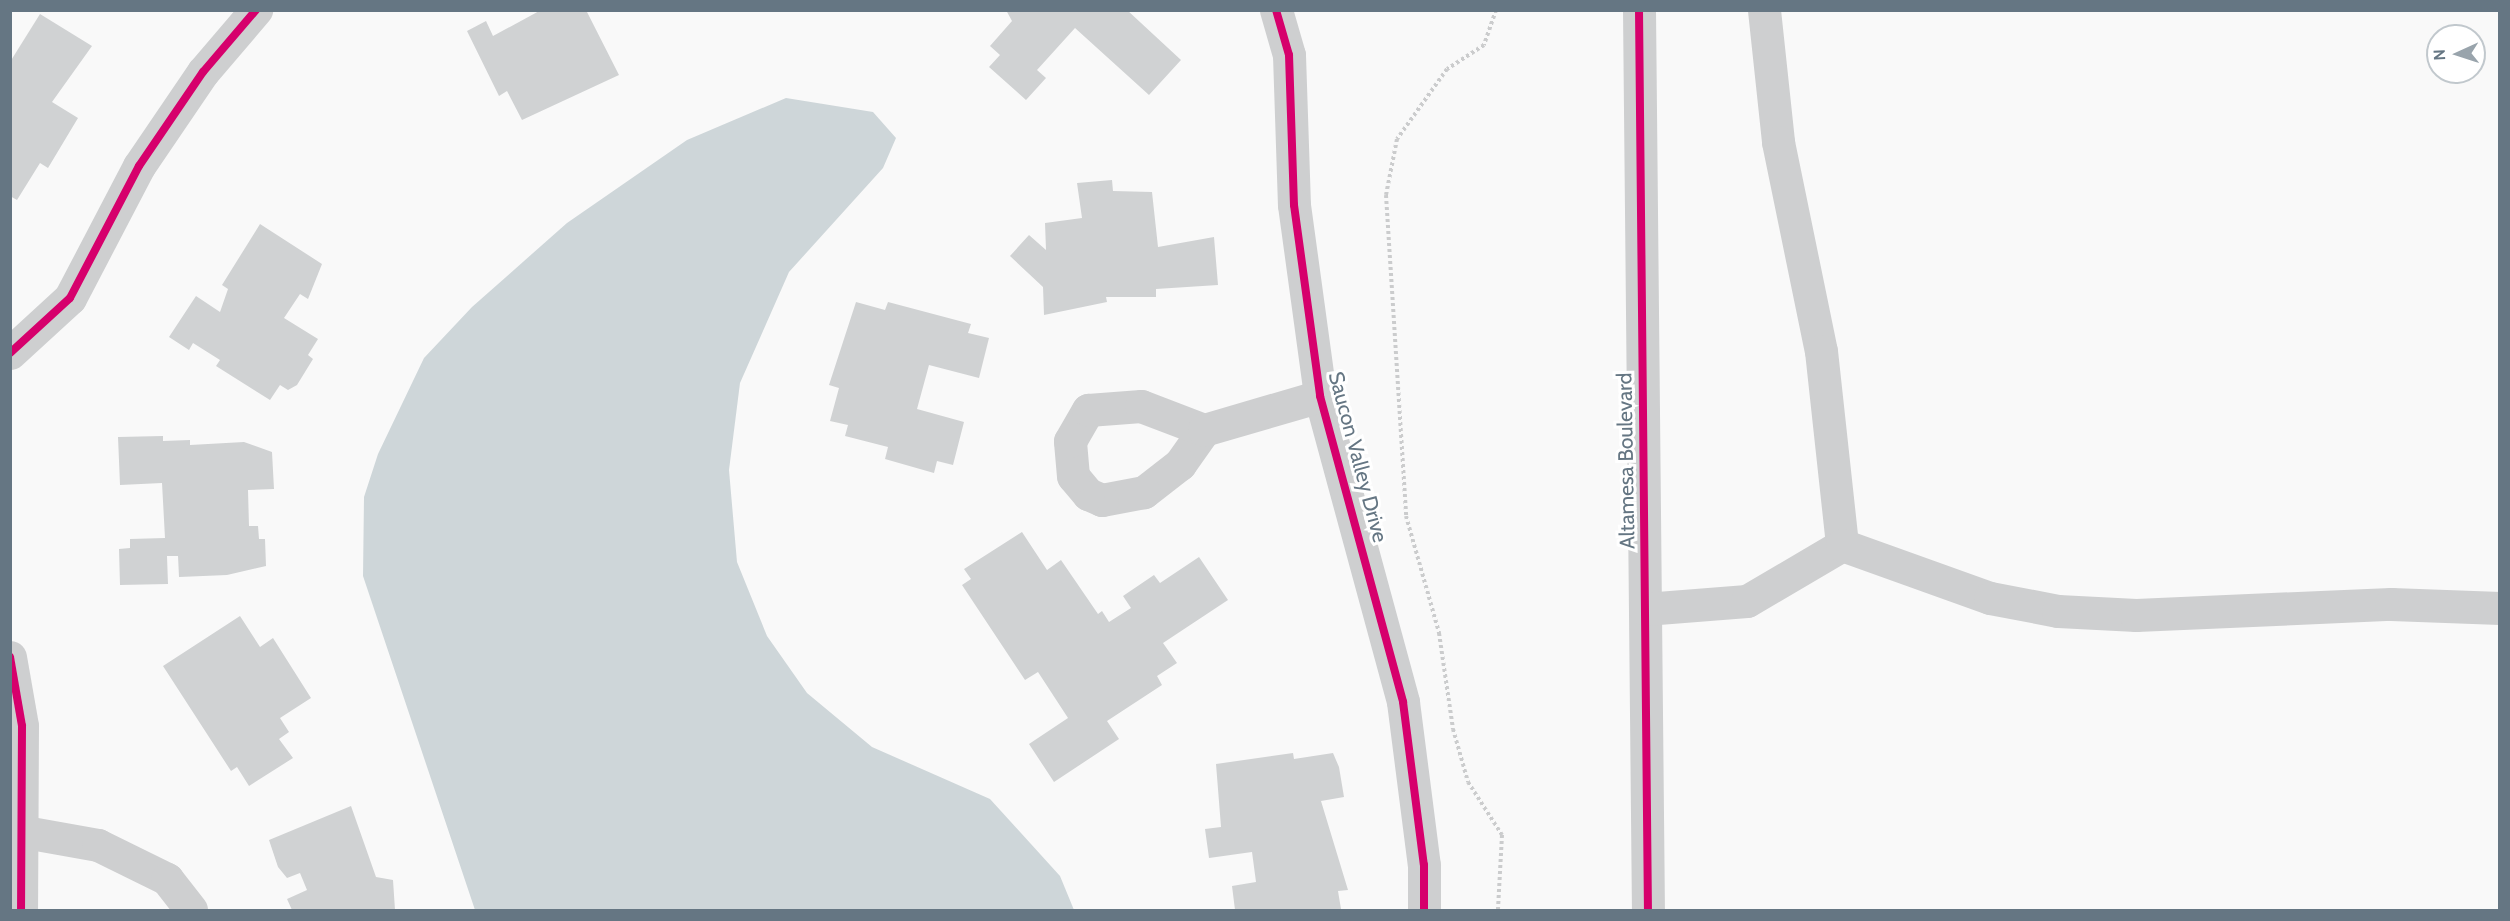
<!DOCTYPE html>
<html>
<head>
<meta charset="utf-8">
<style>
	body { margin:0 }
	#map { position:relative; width:2510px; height:921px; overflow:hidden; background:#f9f9f9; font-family:Cabin,sans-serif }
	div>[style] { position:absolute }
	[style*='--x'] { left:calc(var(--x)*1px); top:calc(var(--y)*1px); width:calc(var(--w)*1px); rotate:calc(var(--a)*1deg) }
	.water>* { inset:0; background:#ced6d9 }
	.building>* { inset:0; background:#d0d2d3 }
	.path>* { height:4px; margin-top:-2px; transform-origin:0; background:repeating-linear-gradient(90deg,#cbcccd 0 3px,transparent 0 6px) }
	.minor>* { height:33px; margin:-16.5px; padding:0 16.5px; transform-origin:16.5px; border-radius:16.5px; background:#cecfd0 }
	.cycleway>* { height:8px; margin:-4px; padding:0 4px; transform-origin:4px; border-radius:4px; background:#d6006c }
	span { translate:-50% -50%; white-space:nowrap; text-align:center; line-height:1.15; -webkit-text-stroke:6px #fff; paint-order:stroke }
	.street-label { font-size:21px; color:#657683 }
	.frame { position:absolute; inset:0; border:12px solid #657683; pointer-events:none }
	.north { position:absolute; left:2426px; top:24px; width:60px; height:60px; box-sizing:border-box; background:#fff; border:2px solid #c1c8cd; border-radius:50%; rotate:267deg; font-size:16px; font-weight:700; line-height:24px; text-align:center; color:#657683 }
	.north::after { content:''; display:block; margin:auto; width:21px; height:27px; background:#99a4ac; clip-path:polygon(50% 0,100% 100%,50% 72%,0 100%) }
</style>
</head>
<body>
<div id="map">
	<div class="water">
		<div style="clip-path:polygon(786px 98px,873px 112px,896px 138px,883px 168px,789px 272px,740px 383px,729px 470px,737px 562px,767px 636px,807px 693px,872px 747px,990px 799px,1060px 876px,1074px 910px,475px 910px,363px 576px,364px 497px,378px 454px,424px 358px,472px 307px,567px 223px,687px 140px)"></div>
	</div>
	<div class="building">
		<div style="clip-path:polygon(541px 10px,586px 10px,619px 75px,522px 120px,507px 91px,499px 96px,467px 31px,486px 21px,493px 36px)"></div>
		<div style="clip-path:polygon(1006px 10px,1127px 10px,1181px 60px,1149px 95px,1075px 28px,1037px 70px,1046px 78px,1026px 100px,989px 67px,1000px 55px,990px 46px,1012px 21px)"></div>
		<div style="clip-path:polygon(40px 14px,92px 46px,52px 102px,78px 118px,48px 168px,40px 163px,17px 200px,10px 196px,10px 62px)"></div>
		<div style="clip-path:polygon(1112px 180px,1113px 191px,1152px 192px,1158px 247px,1214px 237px,1218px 285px,1156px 289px,1156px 297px,1106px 297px,1107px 302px,1044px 315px,1043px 287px,1010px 256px,1029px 235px,1046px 250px,1045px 223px,1082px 218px,1077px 183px)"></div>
		<div style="clip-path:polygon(260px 224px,322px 264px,308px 299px,300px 294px,284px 318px,318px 339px,308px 355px,313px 359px,297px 385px,288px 390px,280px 385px,270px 400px,216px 366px,220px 360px,193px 343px,189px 350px,169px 337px,196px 296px,220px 312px,228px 289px,222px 285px)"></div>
		<div style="clip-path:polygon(856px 302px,885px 310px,888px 302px,971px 324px,968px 333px,989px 338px,979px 378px,929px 365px,917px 409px,964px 422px,953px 465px,937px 461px,934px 473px,885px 459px,888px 447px,845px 436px,848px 425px,830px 421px,839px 388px,829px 385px)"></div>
		<div style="clip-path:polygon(163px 436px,163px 441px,190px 440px,190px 445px,244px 442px,272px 452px,274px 489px,248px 490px,249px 526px,258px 526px,259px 539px,265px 539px,266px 566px,227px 575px,179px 577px,178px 556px,167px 556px,168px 584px,120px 585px,119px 549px,130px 548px,130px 539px,165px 538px,162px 483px,120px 485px,118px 437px)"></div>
		<div style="clip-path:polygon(1022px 532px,1047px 570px,1061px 560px,1098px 614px,1102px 611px,1109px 622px,1131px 608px,1123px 596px,1154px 575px,1160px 583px,1199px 557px,1228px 600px,1163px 643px,1177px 663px,1157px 676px,1162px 685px,1107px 721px,1119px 739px,1054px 782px,1029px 744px,1068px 718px,1038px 672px,1025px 680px,962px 585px,971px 579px,964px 569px)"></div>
		<div style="clip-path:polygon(240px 616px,260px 647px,273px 638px,311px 698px,280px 718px,289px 732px,279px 739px,293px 758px,249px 786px,237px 767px,231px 771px,163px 666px)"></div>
		<div style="clip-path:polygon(1293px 753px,1294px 759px,1333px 753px,1339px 767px,1344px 797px,1321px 801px,1348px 890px,1338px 891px,1341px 909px,1235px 910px,1232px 886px,1256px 882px,1252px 852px,1209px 858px,1205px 829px,1221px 827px,1216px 764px)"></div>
		<div style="clip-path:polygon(351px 806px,376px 877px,393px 880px,395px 910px,292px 910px,287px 899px,307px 890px,300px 873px,287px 878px,278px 867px,269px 840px)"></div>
	</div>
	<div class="path">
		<div style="--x:1496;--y:10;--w:37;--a:109"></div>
		<div style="--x:1484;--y:45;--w:44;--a:147"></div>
		<div style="--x:1447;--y:69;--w:86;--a:125.5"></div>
		<div style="--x:1397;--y:139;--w:57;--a:101.1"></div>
		<div style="--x:1386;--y:195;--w:322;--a:86.4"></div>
		<div style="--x:1406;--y:516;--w:122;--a:74.2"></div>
		<div style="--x:1439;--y:633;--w:97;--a:81.7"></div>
		<div style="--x:1453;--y:729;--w:55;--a:74.2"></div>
		<div style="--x:1468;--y:782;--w:63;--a:57.3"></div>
		<div style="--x:1502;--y:835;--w:75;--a:93.1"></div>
	</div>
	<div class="minor">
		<div style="--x:1276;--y:10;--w:47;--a:73.9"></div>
		<div style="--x:1289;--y:55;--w:150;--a:88.1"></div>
		<div style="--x:1294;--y:205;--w:193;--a:82.2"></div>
		<div style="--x:1320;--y:396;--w:317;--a:74.8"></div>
		<div style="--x:1403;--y:702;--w:164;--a:82.7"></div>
		<div style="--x:1424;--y:865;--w:45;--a:90"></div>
		<div style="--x:1639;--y:10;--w:900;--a:89.43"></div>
		<div style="--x:1764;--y:10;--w:133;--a:83.9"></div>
		<div style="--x:1778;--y:142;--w:213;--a:78.4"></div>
		<div style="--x:1821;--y:351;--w:195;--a:83.8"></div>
		<div style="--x:10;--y:353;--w:81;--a:-42.5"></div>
		<div style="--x:70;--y:298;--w:149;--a:-62.4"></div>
		<div style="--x:139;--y:166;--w:114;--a:-55.8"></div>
		<div style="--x:203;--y:72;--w:82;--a:-49.5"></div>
		<div style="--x:1204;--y:430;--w:42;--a:125.2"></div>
		<div style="--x:1180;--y:464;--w:46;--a:142.1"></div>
		<div style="--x:1144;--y:492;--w:43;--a:169.2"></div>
		<div style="--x:1102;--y:500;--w:15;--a:-157"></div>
		<div style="--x:1088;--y:494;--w:23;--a:-130"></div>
		<div style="--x:1073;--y:476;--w:35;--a:-95"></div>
		<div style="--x:1070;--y:441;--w:36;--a:-60"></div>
		<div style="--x:1088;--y:410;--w:53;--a:-4.3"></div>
		<div style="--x:1141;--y:406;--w:67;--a:20.9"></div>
		<div style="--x:1204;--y:430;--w:121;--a:-16.3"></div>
		<div style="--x:1645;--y:609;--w:102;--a:-4.5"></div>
		<div style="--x:1747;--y:601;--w:110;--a:-30.5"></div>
		<div style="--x:1842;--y:545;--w:157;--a:19.7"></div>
		<div style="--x:1990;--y:598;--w:69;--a:10.8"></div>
		<div style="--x:2058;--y:611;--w:78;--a:2.9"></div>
		<div style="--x:2136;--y:615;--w:255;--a:-2.5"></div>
		<div style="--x:2391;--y:604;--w:109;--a:2.1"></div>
		<div style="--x:10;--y:657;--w:70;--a:80.1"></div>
		<div style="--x:22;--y:726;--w:184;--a:90.3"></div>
		<div style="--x:25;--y:832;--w:74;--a:10.1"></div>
		<div style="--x:98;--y:845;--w:77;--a:26.2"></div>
		<div style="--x:167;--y:879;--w:39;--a:52"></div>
	</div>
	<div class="cycleway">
		<div style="--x:1276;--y:10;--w:47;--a:73.9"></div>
		<div style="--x:1289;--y:55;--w:150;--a:88.1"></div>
		<div style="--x:1294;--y:205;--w:193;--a:82.2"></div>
		<div style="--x:1320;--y:396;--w:317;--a:74.8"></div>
		<div style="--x:1403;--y:702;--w:164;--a:82.7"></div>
		<div style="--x:1424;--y:865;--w:45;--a:90"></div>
		<div style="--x:1639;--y:10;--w:900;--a:89.43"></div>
		<div style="--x:10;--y:353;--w:81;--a:-42.5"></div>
		<div style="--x:70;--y:298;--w:149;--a:-62.4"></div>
		<div style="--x:139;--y:166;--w:114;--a:-55.8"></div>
		<div style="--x:203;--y:72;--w:82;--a:-49.5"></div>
		<div style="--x:10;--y:657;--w:70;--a:80.1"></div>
		<div style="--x:22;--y:726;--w:184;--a:90.3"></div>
	</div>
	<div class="street-label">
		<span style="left:1358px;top:457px;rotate:75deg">Saucon Valley Drive</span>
		<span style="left:1626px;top:461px;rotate:-91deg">Altamesa Boulevard</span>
	</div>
	<div class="frame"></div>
	<div class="north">N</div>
</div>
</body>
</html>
